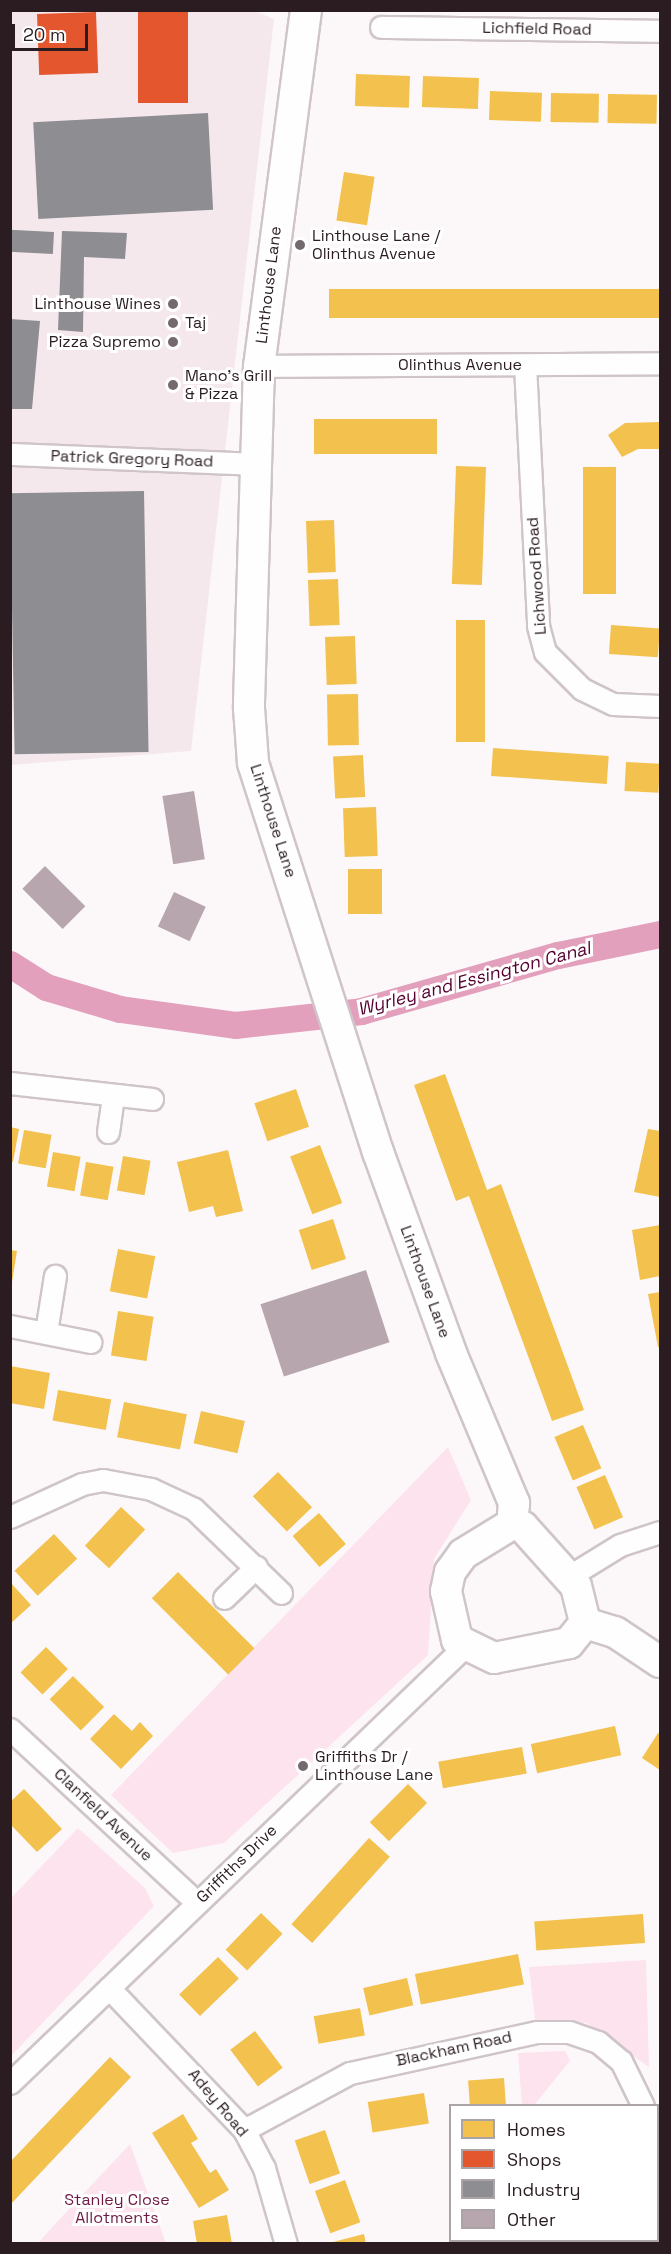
<!DOCTYPE html>
<html>
<head>
<meta charset="utf-8">
<style>
	body { margin:0 }
	#map { position:relative; width:671px; height:2254px; overflow:hidden; background:#fcf8fa; font-family:"Space Grotesk",sans-serif }
	div>[style] { position:absolute }
	[style*='--x'] { left:calc(var(--x)*1px); top:calc(var(--y)*1px); width:calc(var(--w)*1px); rotate:calc(var(--a)*1deg) }
	.built>* { inset:0; background:#f5e8ec }
	.green>* { inset:0; background:#fde3ed }
	.homes>* { inset:0; background:#f2c14e; transform-origin:0 0 }
	.shops>* { inset:0; background:#e4572e; transform-origin:0 0 }
	.industry>* { inset:0; background:#8d8d92; transform-origin:0 0 }
	.canal>* { height:27px; margin:-13.5px; padding:0 13.5px; transform-origin:13.5px; border-radius:13.5px; background:#e3a0bc }
	.building>* { inset:0; background:#b8a6ae; transform-origin:0 0 }
	.roads { filter:drop-shadow(2px 0 #cfc5c9) drop-shadow(-2px 0 #cfc5c9) drop-shadow(0 2px #cfc5c9) drop-shadow(0 -2px #cfc5c9) }
	.street>* { height:21px; margin:-10.5px; padding:0 10.5px; transform-origin:10.5px; border-radius:10.5px; background:#fffefe }
	.secondary>* { height:30px; margin:-15px; padding:0 15px; transform-origin:15px; border-radius:15px; background:#fffefe }
	.dots>* { width:16px; height:16px; translate:-50% -50%; box-sizing:border-box; border:3px solid #fff; border-radius:50% }
	span { translate:-50% -50%; white-space:nowrap; text-align:center; line-height:1.15; -webkit-text-stroke:6px #fff; paint-order:stroke }
	.street-label { font-size:16px; color:#2a1c21 }
	.poi-label { font-size:16px; color:#2a1c21 }
	.left { translate:0 -50%; text-align:left }
	.right { translate:-100% -50%; text-align:right }
	.park-label { font-size:16px; color:#6d1944 }
	.water-label { font-size:18px; color:#560031; font-style:italic }
	.frame { position:absolute; inset:0; border:12px solid #2a1c21; pointer-events:none }
	.legend { position:absolute; left:449px; top:2104px; width:210px; height:138px; box-sizing:border-box; background:#fff; border:2px solid #aaa4a6; margin:0; padding:8px 10px; list-style:none; font-size:18px; color:#2a1c21 }
	.legend li { display:flex; align-items:center; gap:12px; height:30px }
	.legend b { width:30px; border:2px solid #aaa4a6 }
	.scale { position:absolute; left:12px; top:24px; width:76px; height:27px; box-sizing:border-box; border:3px solid #2a1c21; border-top:0; padding-left:8px; font-size:18px; line-height:21px; white-space:nowrap; color:#2a1c21; -webkit-text-stroke:4px #fff; paint-order:stroke }
</style>
</head>
<body>
<div id="map">
	<div class="built">
		<div style="clip-path:polygon(11px 11px,255px 11px,274px 19px,191px 751px,11px 765px)"></div>
	</div>
	<div class="green">
		<div style="clip-path:polygon(448px 1447px,471px 1500px,434px 1559px,428px 1655px,224px 1843px,173px 1853px,111px 1795px)"></div>
		<div style="clip-path:polygon(78px 1828px,145px 1888px,154px 1906px,11px 2056px,11px 1898px)"></div>
		<div style="clip-path:polygon(646px 1960px,649px 2067px,586px 2023px,535px 2020px,529px 1967px)"></div>
		<div style="clip-path:polygon(565px 2051px,570px 2061px,534px 2105px,522px 2105px,518px 2053px)"></div>
		<div style="clip-path:polygon(130px 2144px,166px 2243px,38px 2243px,57px 2222px)"></div>
	</div>
	<div class="homes">
		<div style="left:356px;top:74px;width:54px;height:32px;rotate:2deg"></div>
		<div style="left:423px;top:76px;width:56px;height:31px;rotate:2deg"></div>
		<div style="left:490px;top:91px;width:52px;height:29px;rotate:2deg"></div>
		<div style="left:551px;top:93px;width:48px;height:29px;rotate:1deg"></div>
		<div style="left:608px;top:94px;width:49px;height:29px;rotate:1deg"></div>
		<div style="left:344px;top:172px;width:31px;height:49px;rotate:9deg"></div>
		<div style="left:660px;top:289px;width:29px;height:331px;rotate:90deg"></div>
		<div style="left:314px;top:419px;width:123px;height:35px"></div>
		<div style="clip-path:polygon(660px 422px,660px 449px,638px 449px,622px 457px,608px 435px,625px 423px)"></div>
		<div style="left:456px;top:466px;width:30px;height:118px;rotate:2deg"></div>
		<div style="left:583px;top:467px;width:33px;height:127px"></div>
		<div style="left:334px;top:520px;width:52px;height:28px;rotate:88deg"></div>
		<div style="left:338px;top:579px;width:46px;height:30px;rotate:88deg"></div>
		<div style="left:456px;top:620px;width:29px;height:122px"></div>
		<div style="left:611px;top:625px;width:49px;height:29px;rotate:4deg"></div>
		<div style="left:355px;top:636px;width:48px;height:30px;rotate:88deg"></div>
		<div style="left:358px;top:694px;width:51px;height:31px;rotate:89deg"></div>
		<div style="left:493px;top:748px;width:116px;height:28px;rotate:4deg"></div>
		<div style="left:363px;top:755px;width:42px;height:30px;rotate:87deg"></div>
		<div style="left:626px;top:762px;width:34px;height:29px;rotate:3deg"></div>
		<div style="left:376px;top:807px;width:49px;height:33px;rotate:88deg"></div>
		<div style="left:382px;top:869px;width:45px;height:34px;rotate:90deg"></div>
		<div style="clip-path:polygon(445px 1074px,487px 1190px,501px 1184px,584px 1410px,552px 1421px,469px 1196px,456px 1201px,414px 1085px)"></div>
		<div style="left:296px;top:1089px;width:40px;height:44px;rotate:71deg"></div>
		<div style="clip-path:polygon(10px 1127px,19px 1129px,13px 1162px,10px 1161px)"></div>
		<div style="clip-path:polygon(648px 1129px,660px 1131px,660px 1197px,634px 1192px)"></div>
		<div style="left:24px;top:1130px;width:28px;height:34px;rotate:10deg"></div>
		<div style="left:320px;top:1145px;width:62px;height:32px;rotate:69deg"></div>
		<div style="clip-path:polygon(228px 1150px,243px 1211px,216px 1217px,213px 1206px,189px 1212px,177px 1162px)"></div>
		<div style="left:53px;top:1152px;width:28px;height:35px;rotate:10deg"></div>
		<div style="left:123px;top:1156px;width:28px;height:35px;rotate:10deg"></div>
		<div style="left:86px;top:1162px;width:28px;height:34px;rotate:10deg"></div>
		<div style="left:333px;top:1219px;width:42px;height:36px;rotate:72deg"></div>
		<div style="clip-path:polygon(660px 1225px,660px 1276px,640px 1280px,632px 1230px)"></div>
		<div style="left:118px;top:1249px;width:38px;height:43px;rotate:11deg"></div>
		<div style="clip-path:polygon(10px 1250px,17px 1251px,12px 1282px,10px 1281px)"></div>
		<div style="clip-path:polygon(660px 1292px,660px 1347px,658px 1347px,648px 1294px)"></div>
		<div style="left:118px;top:1311px;width:36px;height:45px;rotate:9deg"></div>
		<div style="clip-path:polygon(10px 1366px,50px 1373px,44px 1409px,10px 1403px)"></div>
		<div style="left:58px;top:1390px;width:54px;height:31px;rotate:10deg"></div>
		<div style="left:124px;top:1402px;width:64px;height:36px;rotate:11deg"></div>
		<div style="left:201px;top:1411px;width:45px;height:33px;rotate:13deg"></div>
		<div style="left:583px;top:1425px;width:47px;height:31px;rotate:67deg"></div>
		<div style="left:278px;top:1472px;width:49px;height:35px;rotate:46deg"></div>
		<div style="left:605px;top:1475px;width:46px;height:31px;rotate:67deg"></div>
		<div style="left:121px;top:1507px;width:33px;height:53px;rotate:43deg"></div>
		<div style="left:319px;top:1513px;width:41px;height:35px;rotate:49deg"></div>
		<div style="left:54px;top:1534px;width:34px;height:54px;rotate:47deg"></div>
		<div style="left:178px;top:1572px;width:108px;height:37px;rotate:45deg"></div>
		<div style="clip-path:polygon(10px 1582px,31px 1605px,10px 1624px)"></div>
		<div style="left:46px;top:1647px;width:31px;height:36px;rotate:45deg"></div>
		<div style="left:73px;top:1676px;width:44px;height:33px;rotate:45deg"></div>
		<div style="clip-path:polygon(114px 1714px,132px 1731px,140px 1722px,153px 1736px,121px 1769px,90px 1739px)"></div>
		<div style="left:615px;top:1726px;width:30px;height:86px;rotate:78deg"></div>
		<div style="clip-path:polygon(658px 1733px,660px 1734px,660px 1770px,642px 1758px)"></div>
		<div style="left:522px;top:1747px;width:27px;height:85px;rotate:80deg"></div>
		<div style="left:408px;top:1784px;width:27px;height:54px;rotate:45deg"></div>
		<div style="clip-path:polygon(24px 1789px,62px 1829px,37px 1852px,10px 1824px,10px 1802px)"></div>
		<div style="left:369px;top:1838px;width:28px;height:116px;rotate:42deg"></div>
		<div style="left:261px;top:1913px;width:30px;height:51px;rotate:44deg"></div>
		<div style="left:643px;top:1914px;width:29px;height:109px;rotate:86deg"></div>
		<div style="left:518px;top:1954px;width:31px;height:105px;rotate:79deg"></div>
		<div style="left:218px;top:1957px;width:30px;height:54px;rotate:46deg"></div>
		<div style="left:407px;top:1978px;width:28px;height:45px;rotate:77deg"></div>
		<div style="left:360px;top:2008px;width:28px;height:47px;rotate:80deg"></div>
		<div style="left:255px;top:2031px;width:46px;height:31px;rotate:53deg"></div>
		<div style="clip-path:polygon(110px 2057px,131px 2077px,10px 2205px,10px 2162px)"></div>
		<div style="left:504px;top:2078px;width:28px;height:36px;rotate:86deg"></div>
		<div style="left:424px;top:2093px;width:31px;height:57px;rotate:81deg"></div>
		<div style="clip-path:polygon(183px 2114px,198px 2139px,191px 2143px,210px 2173px,216px 2169px,229px 2190px,199px 2208px,152px 2133px)"></div>
		<div style="left:325px;top:2130px;width:46px;height:32px;rotate:71deg"></div>
		<div style="left:345px;top:2180px;width:45px;height:32px;rotate:70deg"></div>
		<div style="clip-path:polygon(227px 2215px,232px 2244px,197px 2244px,193px 2221px)"></div>
		<div style="clip-path:polygon(364px 2234px,366px 2244px,329px 2244px,329px 2243px)"></div>
	</div>
	<div class="shops">
		<div style="left:138px;top:10px;width:50px;height:93px"></div>
		<div style="left:96px;top:12px;width:61px;height:59px;rotate:88deg"></div>
	</div>
	<div class="industry">
		<div style="left:208px;top:113px;width:97px;height:175px;rotate:87deg"></div>
		<div style="clip-path:polygon(62px 231px,127px 233px,125px 259px,84px 257px,83px 332px,58px 330px)"></div>
		<div style="left:54px;top:232px;width:22px;height:44px;rotate:93deg"></div>
		<div style="clip-path:polygon(10px 319px,40px 321px,32px 409px,10px 409px)"></div>
		<div style="left:144px;top:491px;width:261px;height:134px;rotate:89deg"></div>
	</div>
	<div class="canal">
		<div style="--x:10;--y:964;--w:43;--a:32.6"></div>
		<div style="--x:46;--y:987;--w:77;--a:16.6"></div>
		<div style="--x:120;--y:1009;--w:116;--a:7.9"></div>
		<div style="--x:235;--y:1025;--w:127;--a:-6.3"></div>
		<div style="--x:361;--y:1011;--w:205;--a:-15.9"></div>
		<div style="--x:558;--y:955;--w:104;--a:-11.6"></div>
	</div>
	<div class="building">
		<div style="left:194px;top:791px;width:69px;height:32px;rotate:81deg"></div>
		<div style="left:45px;top:866px;width:57px;height:32px;rotate:45deg"></div>
		<div style="left:174px;top:892px;width:35px;height:38px;rotate:25deg"></div>
		<div style="left:366px;top:1270px;width:76px;height:111px;rotate:72deg"></div>
	</div>
	<div class="roads">
		<div class="street">
			<div style="--x:381;--y:27;--w:279;--a:0.8"></div>
			<div style="--x:525;--y:365;--w:261;--a:87.1"></div>
			<div style="--x:538;--y:626;--w:27;--a:75"></div>
			<div style="--x:545;--y:652;--w:52;--a:45"></div>
			<div style="--x:582;--y:689;--w:34;--a:26"></div>
			<div style="--x:613;--y:704;--w:47;--a:2.4"></div>
			<div style="--x:259;--y:366;--w:401;--a:-0.4"></div>
			<div style="--x:10;--y:454;--w:244;--a:2.3"></div>
			<div style="--x:10;--y:1083;--w:143;--a:6.4"></div>
			<div style="--x:108;--y:1132;--w:37;--a:-82"></div>
			<div style="--x:10;--y:1326;--w:82;--a:11.3"></div>
			<div style="--x:46;--y:1332;--w:57;--a:-80.9"></div>
			<div style="--x:10;--y:1517;--w:79;--a:-24.6"></div>
			<div style="--x:82;--y:1484;--w:21;--a:-11"></div>
			<div style="--x:103;--y:1480;--w:49;--a:10.6"></div>
			<div style="--x:151;--y:1489;--w:47;--a:24.9"></div>
			<div style="--x:194;--y:1509;--w:121;--a:44"></div>
			<div style="--x:568;--y:1577;--w:61;--a:-31.6"></div>
			<div style="--x:620;--y:1545;--w:42;--a:-18"></div>
			<div style="--x:224;--y:1598;--w:45;--a:-44.1"></div>
			<div style="--x:10;--y:1729;--w:254;--a:42.9"></div>
			<div style="--x:109;--y:1988;--w:196;--a:46.4"></div>
			<div style="--x:244;--y:2130;--w:43;--a:62.2"></div>
			<div style="--x:264;--y:2168;--w:79;--a:73.9"></div>
			<div style="--x:10;--y:2083;--w:631;--a:-43.84"></div>
			<div style="--x:244;--y:2130;--w:120;--a:-28.3"></div>
			<div style="--x:350;--y:2073;--w:191;--a:-12.4"></div>
			<div style="--x:537;--y:2032;--w:32;--a:0"></div>
			<div style="--x:569;--y:2032;--w:31;--a:19"></div>
			<div style="--x:598;--y:2042;--w:30;--a:40"></div>
			<div style="--x:621;--y:2061;--w:50;--a:63.9"></div>
			<div style="--x:653;--y:2240;--w:4;--a:90"></div>
		</div>
		<div class="secondary">
			<div style="--x:306;--y:10;--w:359;--a:97.5"></div>
			<div style="--x:259;--y:366;--w:342;--a:91.7"></div>
			<div style="--x:249;--y:708;--w:55;--a:85.8"></div>
			<div style="--x:253;--y:763;--w:409;--a:72.2"></div>
			<div style="--x:378;--y:1152;--w:214;--a:70"></div>
			<div style="--x:451;--y:1353;--w:163;--a:67.2"></div>
			<div style="--x:514;--y:1503;--w:21;--a:95"></div>
			<div style="--x:512;--y:1524;--w:11;--a:15"></div>
			<div style="--x:523;--y:1527;--w:79;--a:48.1"></div>
			<div style="--x:576;--y:1586;--w:38;--a:76"></div>
			<div style="--x:585;--y:1623;--w:26;--a:129"></div>
			<div style="--x:569;--y:1643;--w:76;--a:168.7"></div>
			<div style="--x:494;--y:1658;--w:41;--a:-154.1"></div>
			<div style="--x:457;--y:1640;--w:50;--a:-102.7"></div>
			<div style="--x:446;--y:1591;--w:19;--a:-78"></div>
			<div style="--x:450;--y:1572;--w:22;--a:-54"></div>
			<div style="--x:463;--y:1554;--w:57;--a:-31.5"></div>
			<div style="--x:585;--y:1623;--w:31;--a:17"></div>
			<div style="--x:615;--y:1632;--w:54;--a:33.7"></div>
		</div>
	</div>
	<div class="dots">
		<div style="left:300px;top:245px;background:#74696d"></div>
		<div style="left:173px;top:304px;background:#74696d"></div>
		<div style="left:173px;top:323px;background:#74696d"></div>
		<div style="left:173px;top:342px;background:#74696d"></div>
		<div style="left:173px;top:385px;background:#74696d"></div>
		<div style="left:303px;top:1766px;background:#74696d"></div>
	</div>
	<div class="street-label">
		<span style="left:537px;top:29px;rotate:1deg">Lichfield Road</span>
		<span style="left:269px;top:285px;rotate:-83deg">Linthouse Lane</span>
		<span style="left:460px;top:365px">Olinthus Avenue</span>
		<span style="left:132px;top:459px;rotate:2deg">Patrick Gregory Road</span>
		<span style="left:537px;top:576px;rotate:-94deg">Lichwood Road</span>
		<span style="left:273px;top:821px;rotate:72deg">Linthouse Lane</span>
		<span style="left:425px;top:1282px;rotate:70deg">Linthouse Lane</span>
		<span style="left:103px;top:1815px;rotate:43deg">Clanfield Avenue</span>
		<span style="left:237px;top:1864px;rotate:-44deg">Griffiths Drive</span>
		<span style="left:454px;top:2049px;rotate:-12deg">Blackham Road</span>
		<span style="left:218px;top:2103px;rotate:50deg">Adey Road</span>
	</div>
	<div class="poi-label">
		<span class="left" style="left:312px;top:245px">Linthouse Lane /<br>Olinthus Avenue</span>
		<span class="right" style="left:161px;top:304px">Linthouse Wines</span>
		<span class="left" style="left:185px;top:323px">Taj</span>
		<span class="right" style="left:161px;top:342px">Pizza Supremo</span>
		<span class="left" style="left:185px;top:385px">Mano's Grill<br>&amp; Pizza</span>
		<span class="left" style="left:315px;top:1766px">Griffiths Dr /<br>Linthouse Lane</span>
	</div>
	<div class="park-label">
		<span style="left:117px;top:2209px">Stanley Close<br>Allotments</span>
	</div>
	<div class="water-label">
		<span style="left:474px;top:979px;rotate:-15deg">Wyrley and Essington Canal</span>
	</div>
	<div class="frame"></div>
	<ul class="legend">
	<li><b style="height:16px;background:#f2c14e"></b>Homes</li>
	<li><b style="height:16px;background:#e4572e"></b>Shops</li>
	<li><b style="height:16px;background:#8d8d92"></b>Industry</li>
	<li><b style="height:16px;background:#b8a6ae"></b>Other</li>
	</ul>
	<div class="scale">20 m</div>
</div>
</body>
</html>
